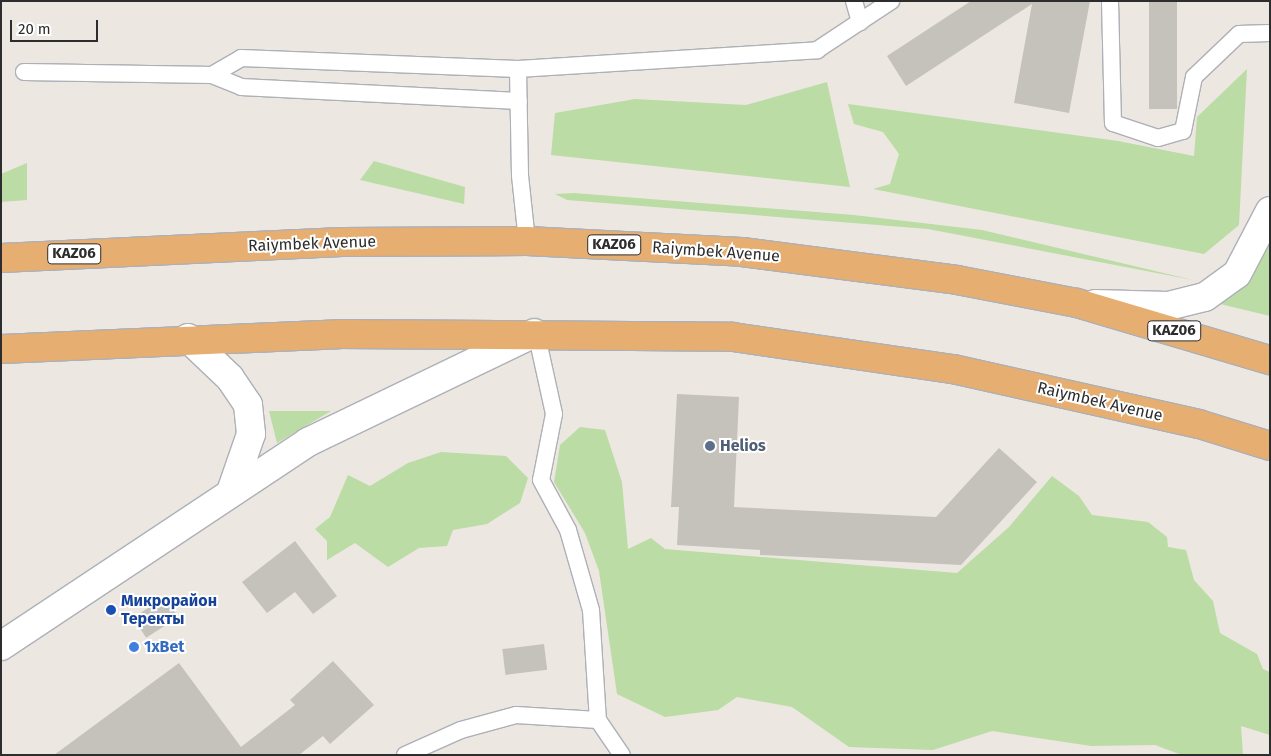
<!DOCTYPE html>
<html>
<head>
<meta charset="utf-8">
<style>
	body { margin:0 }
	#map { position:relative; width:1271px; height:756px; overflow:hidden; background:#ece7e1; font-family:"Fira Sans",sans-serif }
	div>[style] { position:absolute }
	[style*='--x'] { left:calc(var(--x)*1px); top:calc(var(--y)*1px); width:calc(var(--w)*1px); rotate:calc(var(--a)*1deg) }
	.green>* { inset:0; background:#bbdca5 }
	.building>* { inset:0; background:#c5c2bc; transform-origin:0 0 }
	.roads { filter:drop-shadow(1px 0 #adb0b7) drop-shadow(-1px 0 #adb0b7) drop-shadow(0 1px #adb0b7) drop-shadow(0 -1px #adb0b7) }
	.service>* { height:16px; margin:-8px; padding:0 8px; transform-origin:8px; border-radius:8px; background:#fff }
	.secondary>* { height:28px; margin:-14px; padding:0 14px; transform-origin:14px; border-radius:14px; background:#fff }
	.trunk>* { height:28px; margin:-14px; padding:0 14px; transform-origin:14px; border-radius:14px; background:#e6ae70 }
	.dots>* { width:14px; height:14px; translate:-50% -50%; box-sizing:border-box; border:2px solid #fff; border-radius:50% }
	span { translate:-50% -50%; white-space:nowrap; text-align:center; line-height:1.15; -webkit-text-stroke:4px #fff; paint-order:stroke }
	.shield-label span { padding:1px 4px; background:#fff; border:1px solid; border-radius:4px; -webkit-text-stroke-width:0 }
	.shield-label { font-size:15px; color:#2d2d2d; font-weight:700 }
	.street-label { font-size:16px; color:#2d2d2d }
	.service-label { font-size:16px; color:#4e5e75; font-weight:700 }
	.left { translate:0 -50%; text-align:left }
	.transit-label { font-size:16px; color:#164399; font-weight:700 }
	.shop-label { font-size:16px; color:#366cbe; font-weight:700 }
	.frame { position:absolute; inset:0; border:2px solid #2d2d2d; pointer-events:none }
	.scale { position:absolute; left:10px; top:20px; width:88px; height:22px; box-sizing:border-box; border:2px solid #2d2d2d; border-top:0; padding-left:6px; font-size:15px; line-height:18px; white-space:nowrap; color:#2d2d2d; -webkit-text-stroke:4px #fff; paint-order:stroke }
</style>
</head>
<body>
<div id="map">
	<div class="green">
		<div style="clip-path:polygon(1247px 69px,1239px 225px,1204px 254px,873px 189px,890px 184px,899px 154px,883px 132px,854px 124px,848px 104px,1118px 141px,1194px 156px,1197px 117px)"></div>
		<div style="clip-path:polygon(827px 82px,850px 187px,551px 155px,555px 113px,635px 99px,746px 105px)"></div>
		<div style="clip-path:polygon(374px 161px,465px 187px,464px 204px,360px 180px)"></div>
		<div style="clip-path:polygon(27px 163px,27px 200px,1px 202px,1px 174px)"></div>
		<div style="clip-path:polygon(574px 193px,854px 215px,982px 230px,1193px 280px,928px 229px,567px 200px,555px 194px)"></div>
		<div style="clip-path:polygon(1270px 232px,1270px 316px,1216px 303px)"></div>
		<div style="clip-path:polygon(269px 411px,331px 411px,277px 443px)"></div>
		<div style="clip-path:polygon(580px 427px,605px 430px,622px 482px,628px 549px,651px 538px,665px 549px,957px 573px,1009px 527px,1052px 476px,1079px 496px,1092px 515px,1148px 522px,1167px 537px,1168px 547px,1186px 550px,1194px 580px,1213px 601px,1220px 633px,1257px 654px,1263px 669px,1270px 672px,1270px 735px,1241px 726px,1243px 755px,1182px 755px,1155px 745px,1091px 746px,992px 731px,933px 750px,849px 747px,792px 707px,737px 697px,718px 710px,665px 717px,617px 694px,599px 571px,585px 533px,554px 482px,560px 445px)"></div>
		<div style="clip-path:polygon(441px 452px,506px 456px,528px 478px,520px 503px,487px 524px,453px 530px,447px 546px,419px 548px,388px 567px,355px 543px,327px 560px,327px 541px,315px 529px,330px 517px,348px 475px,370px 486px,408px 463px)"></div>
	</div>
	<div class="building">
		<div style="clip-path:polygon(971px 1px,1090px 1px,1069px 113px,1014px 103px,1032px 4px,906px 86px,887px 56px)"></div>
		<div style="left:1149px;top:1px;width:28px;height:108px"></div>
		<div style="clip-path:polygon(677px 394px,739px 397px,734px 507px,936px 517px,999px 448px,1037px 482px,961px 565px,760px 555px,760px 550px,677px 545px,679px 507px,671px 507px)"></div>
		<div style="clip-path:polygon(295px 541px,337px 596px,313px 614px,295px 592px,267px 613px,242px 582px)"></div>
		<div style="left:165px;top:597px;width:24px;height:38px;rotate:57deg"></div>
		<div style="left:544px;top:644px;width:26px;height:42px;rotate:83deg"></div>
		<div style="clip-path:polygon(333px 661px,374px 705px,330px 744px,323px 736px,299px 755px,54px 755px,179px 663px,241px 747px,295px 705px,290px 700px)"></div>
	</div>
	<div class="roads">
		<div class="service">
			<div style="--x:854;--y:1;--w:22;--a:74"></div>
			<div style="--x:1110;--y:1;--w:122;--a:88.6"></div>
			<div style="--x:1113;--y:123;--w:47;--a:18.4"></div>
			<div style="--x:1158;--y:138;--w:26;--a:-16"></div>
			<div style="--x:1183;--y:131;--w:55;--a:-78.5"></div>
			<div style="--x:1194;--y:77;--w:62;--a:-43.7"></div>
			<div style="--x:1239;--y:34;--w:31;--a:-2"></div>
			<div style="--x:24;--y:72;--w:188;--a:0.9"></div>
			<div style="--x:212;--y:75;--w:31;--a:22"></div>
			<div style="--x:241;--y:87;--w:278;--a:2.9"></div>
			<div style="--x:212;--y:75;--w:34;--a:-30"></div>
			<div style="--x:241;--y:58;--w:277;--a:2.3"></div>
			<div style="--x:527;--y:241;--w:66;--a:-96.1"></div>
			<div style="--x:520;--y:175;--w:106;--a:-91.1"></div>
			<div style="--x:518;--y:69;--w:300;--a:-3.6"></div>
			<div style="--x:817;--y:50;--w:89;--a:-33.5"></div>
			<div style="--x:536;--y:332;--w:84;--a:77.6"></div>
			<div style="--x:554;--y:414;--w:67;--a:101.1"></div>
			<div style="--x:541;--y:480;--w:57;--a:61.6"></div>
			<div style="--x:568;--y:530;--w:83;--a:74"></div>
			<div style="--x:591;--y:610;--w:110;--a:86.4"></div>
			<div style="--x:598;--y:720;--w:42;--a:55.6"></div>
			<div style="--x:405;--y:755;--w:61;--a:-24.1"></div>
			<div style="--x:461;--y:730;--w:57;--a:-15.3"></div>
			<div style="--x:516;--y:715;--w:82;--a:3.5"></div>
		</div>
		<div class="secondary">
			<div style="--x:1095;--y:304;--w:73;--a:1.6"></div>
			<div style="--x:1168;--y:306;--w:38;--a:-14"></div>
			<div style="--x:1205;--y:297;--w:39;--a:-36"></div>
			<div style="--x:1237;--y:274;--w:71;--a:-62.4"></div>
			<div style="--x:188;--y:338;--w:58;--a:43.6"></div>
			<div style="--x:230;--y:378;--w:32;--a:56"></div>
			<div style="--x:248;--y:405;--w:29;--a:84"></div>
			<div style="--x:251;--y:434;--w:58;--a:109.1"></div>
			<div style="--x:1;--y:646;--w:369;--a:-33.6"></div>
			<div style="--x:308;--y:442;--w:251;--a:-25.7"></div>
		</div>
		<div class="trunk">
			<div style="--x:1;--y:258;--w:341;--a:-2.7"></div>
			<div style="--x:342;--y:242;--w:185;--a:-0.3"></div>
			<div style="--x:527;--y:241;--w:215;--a:2.9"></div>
			<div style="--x:742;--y:252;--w:217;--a:7.4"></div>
			<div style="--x:957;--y:280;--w:122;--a:10.9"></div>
			<div style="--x:1077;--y:303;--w:201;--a:16.5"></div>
			<div style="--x:1;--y:349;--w:338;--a:-2.5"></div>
			<div style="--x:339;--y:334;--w:394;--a:0.4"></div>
			<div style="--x:733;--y:337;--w:222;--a:8.3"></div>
			<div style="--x:953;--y:369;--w:252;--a:12.6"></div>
			<div style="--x:1199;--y:424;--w:74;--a:17.2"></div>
		</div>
	</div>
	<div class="dots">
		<div style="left:710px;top:446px;background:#5c6f8a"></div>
		<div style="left:111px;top:610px;background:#1a4fb4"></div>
		<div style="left:134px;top:647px;background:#3f7fe0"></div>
	</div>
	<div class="shield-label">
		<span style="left:614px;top:245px">KАZ06</span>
		<span style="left:74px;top:254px">KАZ06</span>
		<span style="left:1174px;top:331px">KАZ06</span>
	</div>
	<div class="street-label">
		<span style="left:312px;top:244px;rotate:-2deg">Raiymbek Avenue</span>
		<span style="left:716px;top:252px;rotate:4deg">Raiymbek Avenue</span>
		<span style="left:1100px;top:402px;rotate:13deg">Raiymbek Avenue</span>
	</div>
	<div class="service-label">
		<span class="left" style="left:720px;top:446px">Helios</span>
	</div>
	<div class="transit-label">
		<span class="left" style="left:121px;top:610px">Микрорайон<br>Теректы</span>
	</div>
	<div class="shop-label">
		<span class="left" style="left:144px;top:647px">1xBet</span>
	</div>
	<div class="frame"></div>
	<div class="scale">20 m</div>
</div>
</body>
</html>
